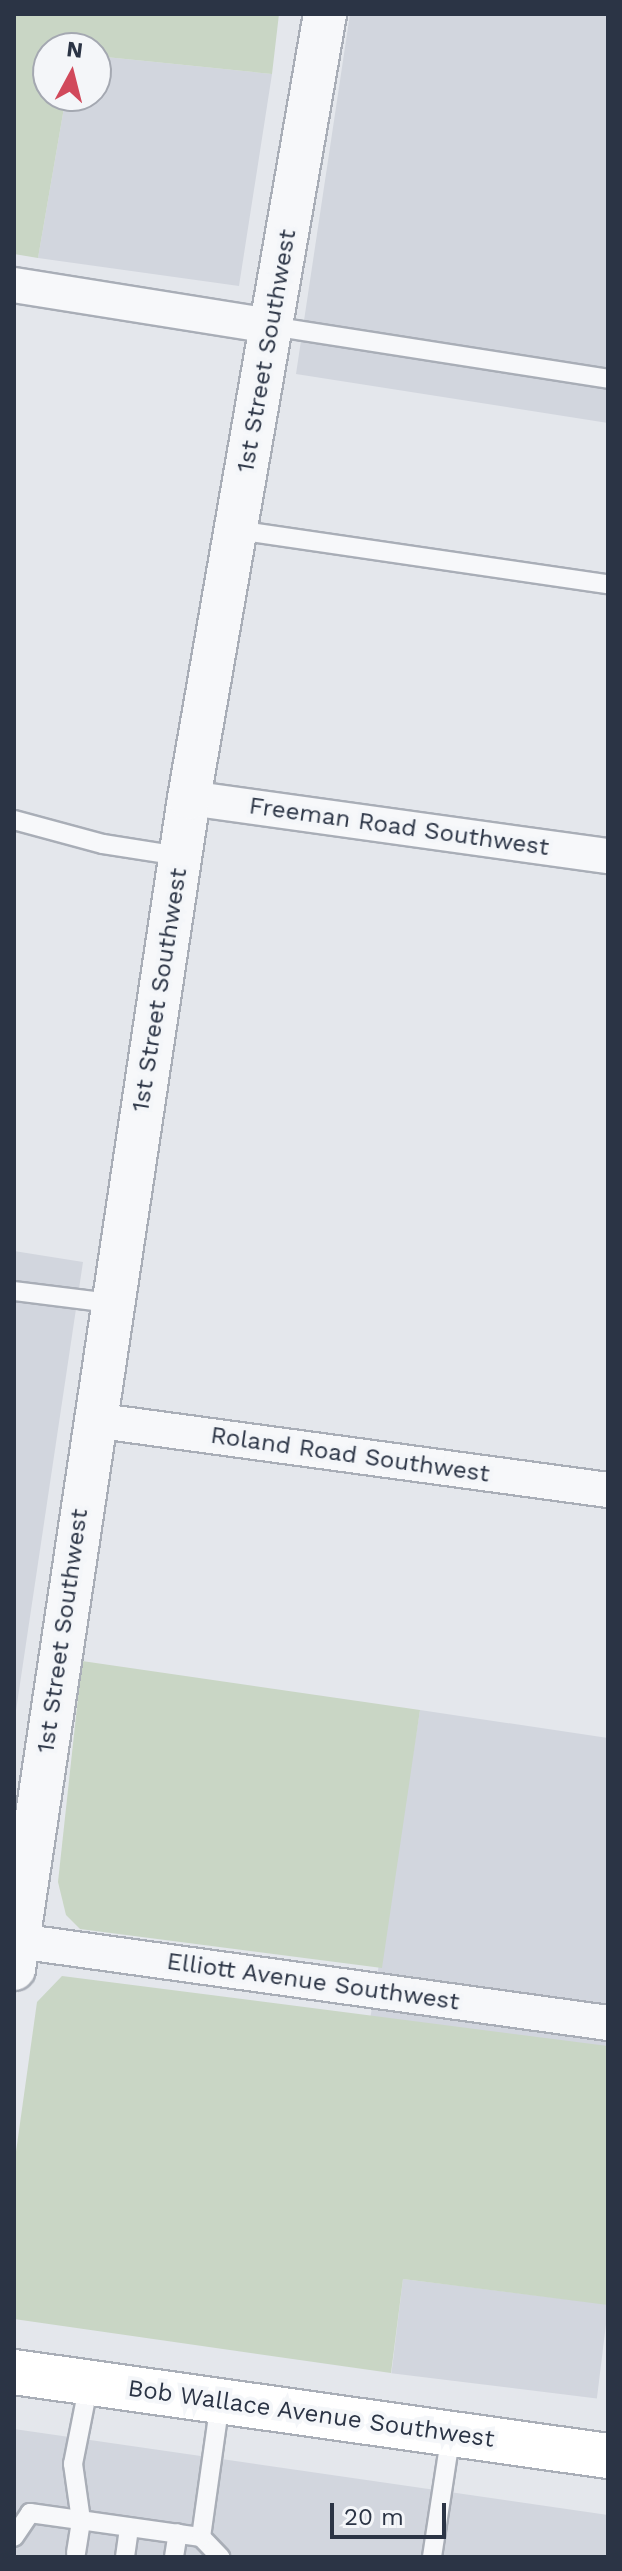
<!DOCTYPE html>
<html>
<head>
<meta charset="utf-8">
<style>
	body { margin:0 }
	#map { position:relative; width:622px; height:2571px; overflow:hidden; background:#e4e7ec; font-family:"Work Sans",sans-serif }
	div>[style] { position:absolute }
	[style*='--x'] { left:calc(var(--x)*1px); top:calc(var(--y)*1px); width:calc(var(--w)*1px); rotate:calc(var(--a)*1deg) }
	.built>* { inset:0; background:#d2d6de; transform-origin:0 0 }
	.green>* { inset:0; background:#c9d6c5 }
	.roads { filter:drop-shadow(2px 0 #a9aeb7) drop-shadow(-2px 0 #a9aeb7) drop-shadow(0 2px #a9aeb7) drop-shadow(0 -2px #a9aeb7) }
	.service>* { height:18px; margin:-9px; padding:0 9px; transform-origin:9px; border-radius:9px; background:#f7f8fa }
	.minor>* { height:34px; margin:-17px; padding:0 17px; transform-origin:17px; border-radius:17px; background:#f7f8fa }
	.tertiary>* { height:42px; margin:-21px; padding:0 21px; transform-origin:21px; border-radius:21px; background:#f7f8fa }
	.secondary>* { height:44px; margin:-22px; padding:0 22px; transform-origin:22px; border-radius:22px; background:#fff }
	span { translate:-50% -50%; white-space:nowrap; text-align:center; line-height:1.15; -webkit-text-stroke:8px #f4f6f9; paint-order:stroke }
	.street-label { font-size:24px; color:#2b3445 }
	.frame { position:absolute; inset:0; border:16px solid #2b3445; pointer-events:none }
	.north { position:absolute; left:32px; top:32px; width:80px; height:80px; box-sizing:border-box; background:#f4f6f9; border:2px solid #a4a8b1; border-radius:50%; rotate:7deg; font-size:22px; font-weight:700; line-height:32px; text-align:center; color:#2b3445 }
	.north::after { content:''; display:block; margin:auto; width:28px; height:36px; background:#d1495b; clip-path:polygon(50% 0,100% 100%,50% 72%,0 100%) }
	.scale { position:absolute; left:330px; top:2503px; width:116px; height:36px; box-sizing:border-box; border:4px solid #2b3445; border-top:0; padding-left:10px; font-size:24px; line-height:28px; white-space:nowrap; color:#2b3445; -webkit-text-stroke:6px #f4f6f9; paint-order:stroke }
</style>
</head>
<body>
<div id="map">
	<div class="built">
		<div style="clip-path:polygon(350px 14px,608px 14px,608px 423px,296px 374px)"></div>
		<div style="clip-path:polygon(96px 56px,272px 74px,239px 286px,38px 258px,66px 96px,96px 96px)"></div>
		<div style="clip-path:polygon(14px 1251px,83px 1262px,14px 1724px)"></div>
		<div style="clip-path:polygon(420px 1710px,608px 1738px,608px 2053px,369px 2026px)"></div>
		<div style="left:403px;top:2279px;width:207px;height:95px;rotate:7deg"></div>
		<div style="clip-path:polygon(14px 2429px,608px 2515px,608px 2557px,14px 2557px)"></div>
	</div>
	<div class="green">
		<div style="clip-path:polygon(14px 14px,279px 14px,272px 74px,96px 56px,96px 48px,48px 48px,48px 96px,66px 96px,38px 258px,14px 254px)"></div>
		<div style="clip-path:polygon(82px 1661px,420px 1710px,382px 1968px,80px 1929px,66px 1915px,58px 1882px)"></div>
		<div style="clip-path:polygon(62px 1976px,608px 2046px,608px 2305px,403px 2279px,391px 2373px,14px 2319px,14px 2166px,37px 2002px)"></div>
	</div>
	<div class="roads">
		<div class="service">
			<div style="--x:271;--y:326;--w:341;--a:8.9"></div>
			<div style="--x:236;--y:530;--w:376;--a:8.3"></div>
			<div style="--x:14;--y:820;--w:92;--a:15.1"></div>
			<div style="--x:103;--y:844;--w:78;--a:8.9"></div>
			<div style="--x:14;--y:1291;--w:98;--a:7.1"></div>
			<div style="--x:14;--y:2537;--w:29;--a:-56"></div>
			<div style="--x:30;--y:2513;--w:173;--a:8"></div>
			<div style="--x:201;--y:2537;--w:28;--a:46"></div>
			<div style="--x:201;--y:2537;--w:137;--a:-82"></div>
			<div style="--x:76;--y:2553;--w:33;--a:-81"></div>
			<div style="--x:81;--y:2520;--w:57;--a:-98.1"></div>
			<div style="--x:73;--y:2464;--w:83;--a:-78.8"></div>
			<div style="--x:125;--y:2557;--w:30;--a:-82"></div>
			<div style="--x:174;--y:2557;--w:24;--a:-81"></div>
			<div style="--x:432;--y:2557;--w:125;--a:-81.3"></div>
		</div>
		<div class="minor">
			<div style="--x:14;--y:285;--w:260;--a:9.1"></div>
			<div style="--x:189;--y:798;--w:423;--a:7.9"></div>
			<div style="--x:93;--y:1420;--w:520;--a:7.74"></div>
			<div style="--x:18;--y:1941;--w:596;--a:7.91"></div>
		</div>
		<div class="tertiary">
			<div style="--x:14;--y:1969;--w:1184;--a:-81.5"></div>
			<div style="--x:189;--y:798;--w:796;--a:-80.16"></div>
		</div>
		<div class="secondary">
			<div style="--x:14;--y:2372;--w:600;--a:8.05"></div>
		</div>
	</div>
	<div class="street-label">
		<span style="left:267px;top:351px;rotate:-80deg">1st Street Southwest</span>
		<span style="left:399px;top:827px;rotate:8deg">Freeman Road Southwest</span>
		<span style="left:160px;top:990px;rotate:-81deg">1st Street Southwest</span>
		<span style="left:350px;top:1455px;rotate:8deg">Roland Road Southwest</span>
		<span style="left:63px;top:1631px;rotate:-82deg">1st Street Southwest</span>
		<span style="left:313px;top:1982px;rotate:8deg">Elliott Avenue Southwest</span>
		<span style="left:311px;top:2414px;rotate:8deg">Bob Wallace Avenue Southwest</span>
	</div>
	<div class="frame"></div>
	<div class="north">N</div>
	<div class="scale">20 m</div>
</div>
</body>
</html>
